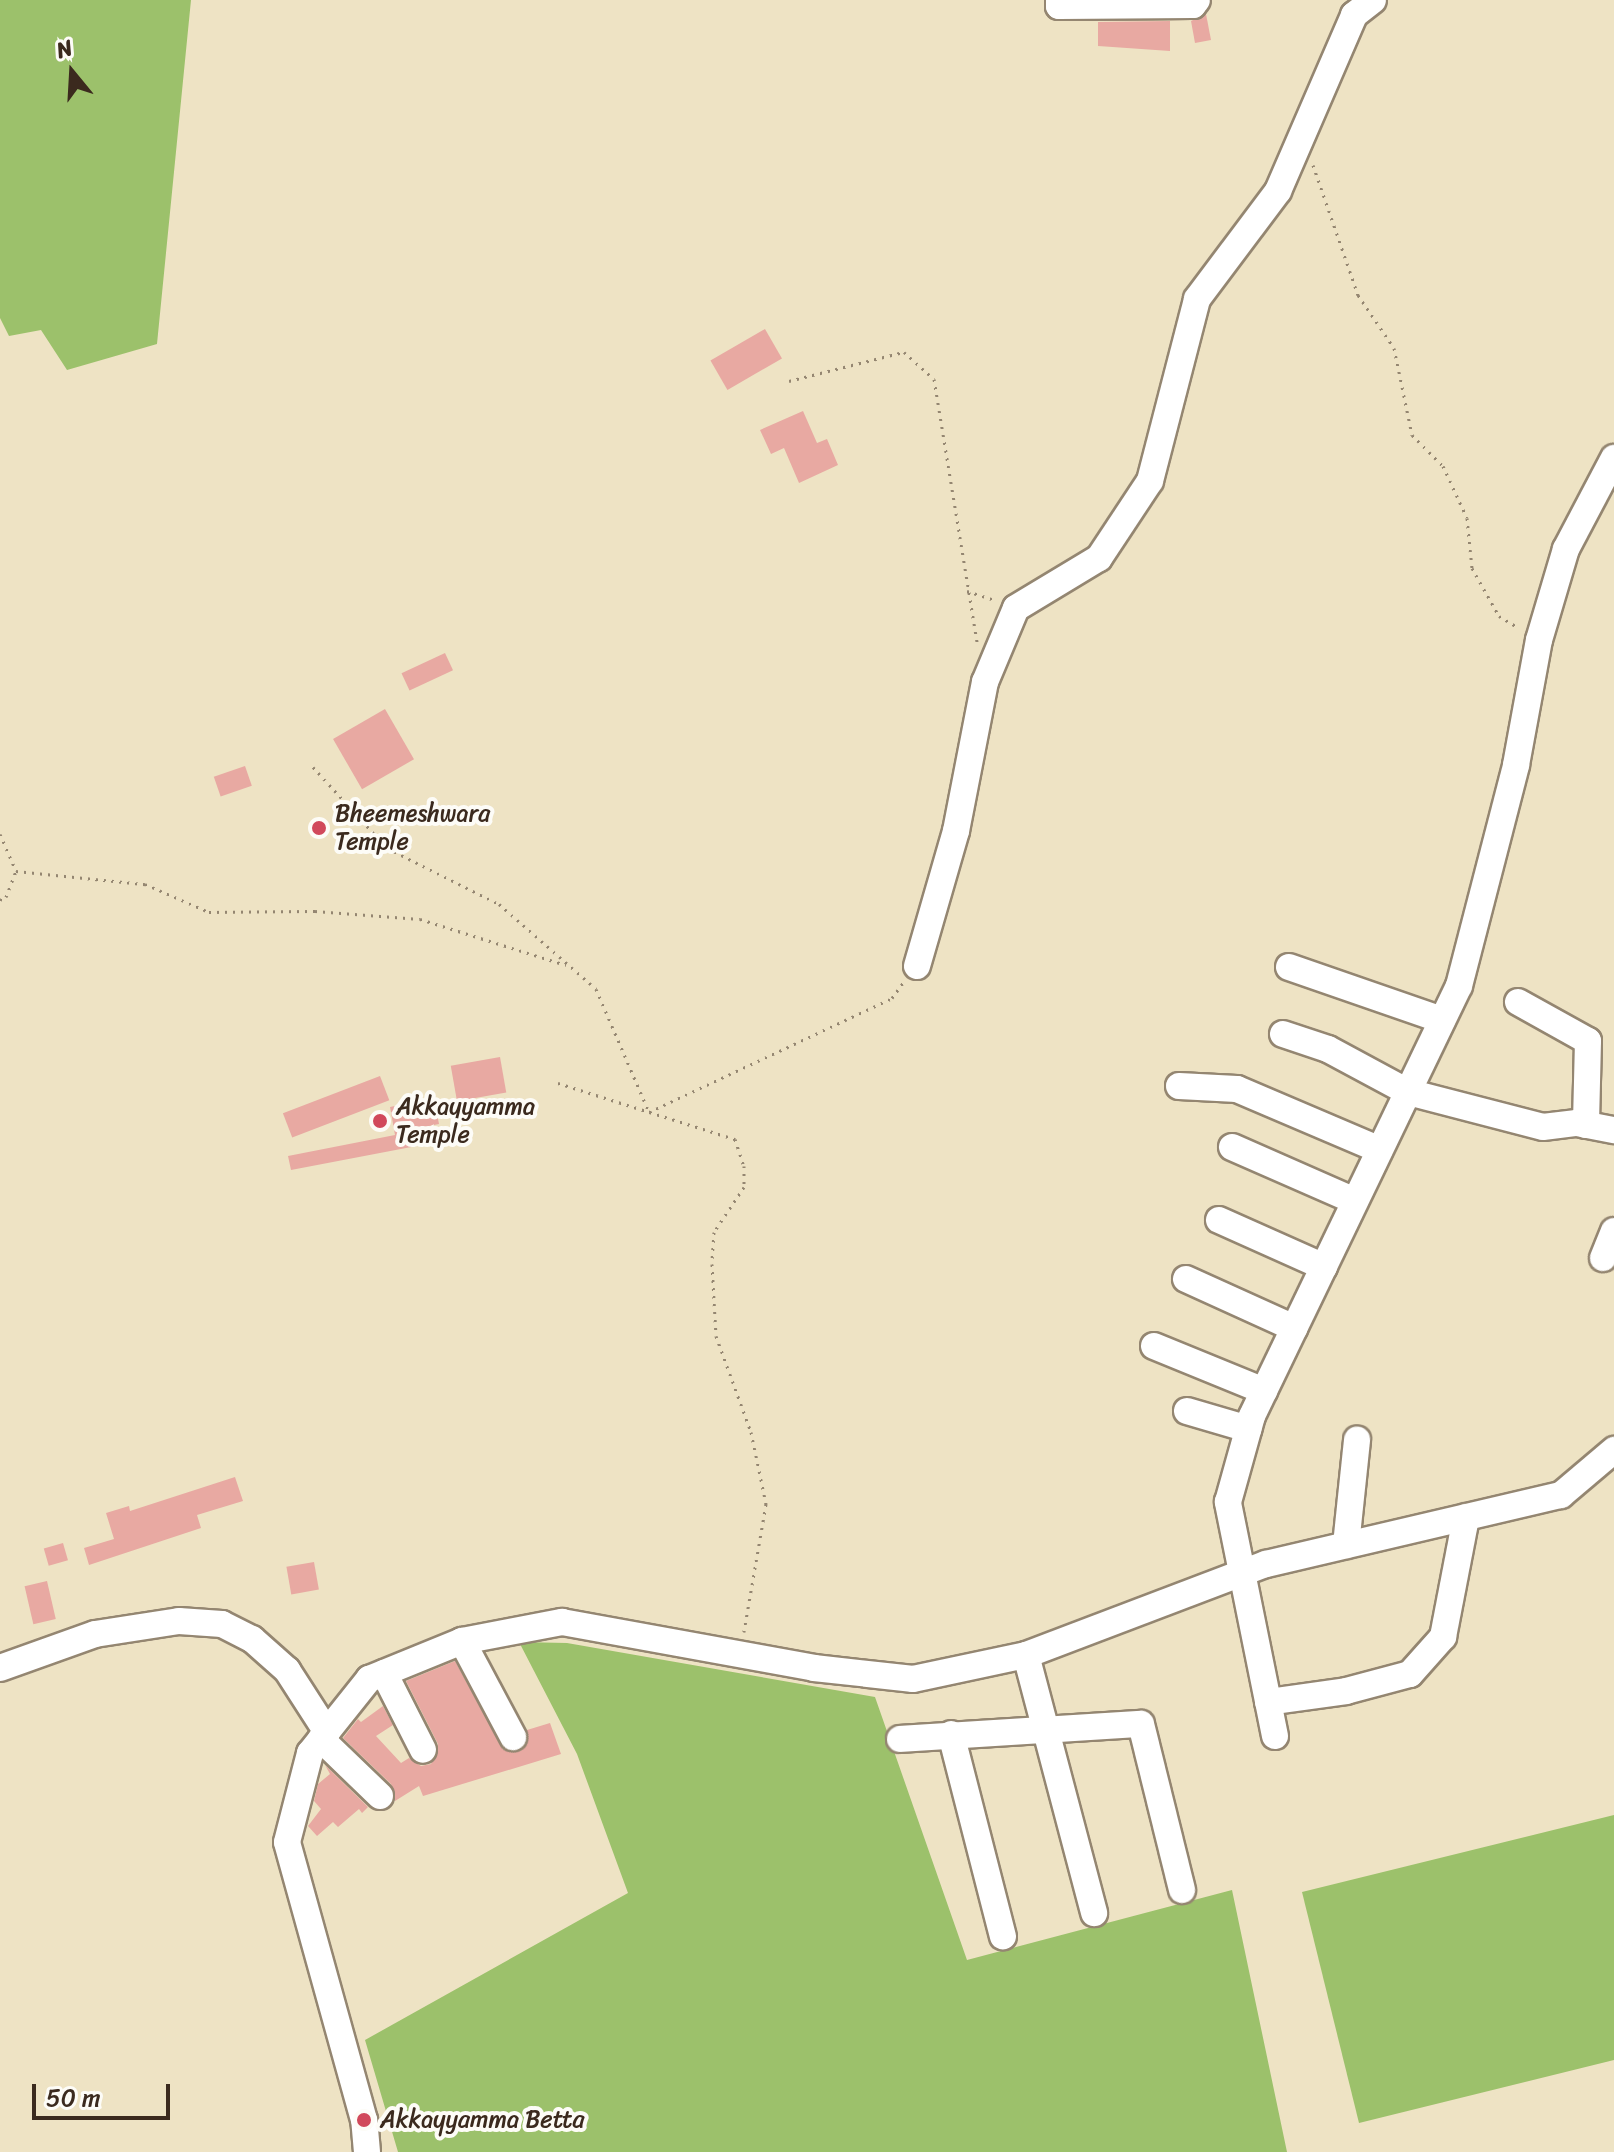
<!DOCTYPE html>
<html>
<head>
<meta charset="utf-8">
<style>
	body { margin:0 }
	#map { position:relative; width:1614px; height:2152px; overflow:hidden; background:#eee3c4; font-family:Sriracha,sans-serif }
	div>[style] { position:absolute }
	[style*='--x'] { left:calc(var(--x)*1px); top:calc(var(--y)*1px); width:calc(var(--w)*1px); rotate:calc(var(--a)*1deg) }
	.green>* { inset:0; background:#9cc16b }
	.building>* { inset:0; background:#e8a9a2; transform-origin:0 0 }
	.path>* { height:3px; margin-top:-1.5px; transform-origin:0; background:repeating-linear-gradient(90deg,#948671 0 2px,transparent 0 8px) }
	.roads { filter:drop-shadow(2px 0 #948671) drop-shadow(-2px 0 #948671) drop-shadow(0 2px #948671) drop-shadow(0 -2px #948671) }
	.minor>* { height:26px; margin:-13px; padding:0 13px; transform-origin:13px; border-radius:13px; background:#fff }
	.dots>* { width:22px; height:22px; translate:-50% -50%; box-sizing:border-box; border:4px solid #fdfcf7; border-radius:50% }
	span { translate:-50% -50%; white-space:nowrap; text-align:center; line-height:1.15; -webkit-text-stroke:8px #fdfcf7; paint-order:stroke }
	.poi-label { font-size:24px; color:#3b2a1e }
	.left { translate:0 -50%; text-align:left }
	.north { position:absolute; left:32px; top:32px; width:80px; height:80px; -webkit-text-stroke:6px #fdfcf7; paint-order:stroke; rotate:342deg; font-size:22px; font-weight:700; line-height:32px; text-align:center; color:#3b2a1e }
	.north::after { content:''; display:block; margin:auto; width:28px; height:36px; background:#3b2a1e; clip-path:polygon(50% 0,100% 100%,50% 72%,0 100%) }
	.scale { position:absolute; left:32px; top:2084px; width:138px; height:36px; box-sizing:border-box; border:4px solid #3b2a1e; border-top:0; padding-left:10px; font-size:24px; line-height:28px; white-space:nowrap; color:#3b2a1e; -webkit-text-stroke:6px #fdfcf7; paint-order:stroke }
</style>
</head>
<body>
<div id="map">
	<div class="green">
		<div style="clip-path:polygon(0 0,191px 0,157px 344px,67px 370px,41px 330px,9px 336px,0 318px)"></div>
		<div style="clip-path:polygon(519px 1642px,567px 1643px,875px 1697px,967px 1960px,1232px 1890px,1287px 2152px,398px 2152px,365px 2040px,628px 1893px,577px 1754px)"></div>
		<div style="clip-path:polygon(1614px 1815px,1614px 2060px,1359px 2123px,1302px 1892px)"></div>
	</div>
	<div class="building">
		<div style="clip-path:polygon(1206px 14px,1211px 40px,1195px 43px,1191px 21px)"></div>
		<div style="clip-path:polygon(1170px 21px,1170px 51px,1098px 46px,1098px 22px)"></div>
		<div style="left:765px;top:329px;width:34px;height:63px;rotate:60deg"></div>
		<div style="clip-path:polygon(803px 411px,817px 443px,827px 439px,838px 465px,799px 483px,784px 448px,771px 454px,760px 430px)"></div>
		<div style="left:445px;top:653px;width:19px;height:48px;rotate:65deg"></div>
		<div style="left:385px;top:709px;width:58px;height:60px;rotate:60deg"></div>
		<div style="left:245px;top:766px;width:21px;height:33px;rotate:71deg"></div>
		<div style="left:500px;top:1057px;width:36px;height:50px;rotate:80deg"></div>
		<div style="left:380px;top:1076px;width:26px;height:104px;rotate:69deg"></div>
		<div style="clip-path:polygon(434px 1098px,439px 1124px,424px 1127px,427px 1144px,291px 1170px,288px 1156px,395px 1135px,390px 1107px)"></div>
		<div style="clip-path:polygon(235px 1477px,243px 1501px,197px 1515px,201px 1528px,89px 1565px,84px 1548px,114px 1539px,106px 1513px,129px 1506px,130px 1511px)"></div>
		<div style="left:63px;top:1543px;width:18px;height:20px;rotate:74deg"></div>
		<div style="left:314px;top:1562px;width:28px;height:28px;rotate:80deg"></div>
		<div style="left:47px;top:1581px;width:39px;height:23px;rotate:77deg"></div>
		<div style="clip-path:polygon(455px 1661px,504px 1750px,521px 1751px,527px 1730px,550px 1723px,561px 1754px,423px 1796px,419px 1786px,395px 1801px,391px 1784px,343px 1738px,358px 1719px,361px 1722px,383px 1706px,393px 1725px,376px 1736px,401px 1763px,409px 1758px,421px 1766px,431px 1764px,438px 1744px,406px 1681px)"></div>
		<div style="clip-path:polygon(325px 1765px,368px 1807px,362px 1813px,359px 1809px,338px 1827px,333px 1822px,317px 1836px,308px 1826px,321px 1809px,314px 1801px,318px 1784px,330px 1774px)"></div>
	</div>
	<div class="path">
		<div style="--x:1313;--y:165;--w:138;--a:70.9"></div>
		<div style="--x:1358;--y:295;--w:64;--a:55.8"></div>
		<div style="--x:1394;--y:348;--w:89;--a:78.3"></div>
		<div style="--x:1412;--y:435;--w:44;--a:45"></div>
		<div style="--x:1443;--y:466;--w:57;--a:65.2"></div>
		<div style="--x:1467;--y:518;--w:50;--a:84.3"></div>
		<div style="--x:1472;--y:568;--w:55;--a:60.6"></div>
		<div style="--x:1499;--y:616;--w:23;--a:31"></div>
		<div style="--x:789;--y:381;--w:119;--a:-14.2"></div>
		<div style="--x:904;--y:352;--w:40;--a:42"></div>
		<div style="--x:934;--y:379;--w:267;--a:80.7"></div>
		<div style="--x:967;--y:591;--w:28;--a:18"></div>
		<div style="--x:313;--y:767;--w:110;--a:47.6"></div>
		<div style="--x:387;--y:848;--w:125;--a:26.6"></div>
		<div style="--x:499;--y:904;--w:129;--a:41.2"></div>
		<div style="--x:596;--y:989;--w:134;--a:66.7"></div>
		<div style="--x:649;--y:1112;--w:268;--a:-25.1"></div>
		<div style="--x:892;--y:998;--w:19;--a:-54"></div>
		<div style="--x:0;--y:834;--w:40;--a:66.6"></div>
		<div style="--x:16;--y:871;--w:130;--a:5.8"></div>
		<div style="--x:145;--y:884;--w:70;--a:23.6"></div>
		<div style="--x:209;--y:912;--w:106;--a:-0.5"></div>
		<div style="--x:315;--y:911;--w:105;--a:4.4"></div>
		<div style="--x:420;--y:919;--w:153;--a:17.5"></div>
		<div style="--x:0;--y:900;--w:7;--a:-27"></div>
		<div style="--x:6;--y:897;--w:28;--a:-69"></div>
		<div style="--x:558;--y:1083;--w:186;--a:17.6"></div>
		<div style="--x:735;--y:1139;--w:28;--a:72"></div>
		<div style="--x:744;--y:1166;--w:21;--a:90"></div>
		<div style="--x:744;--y:1187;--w:54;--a:123.7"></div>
		<div style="--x:714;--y:1232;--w:32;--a:94"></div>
		<div style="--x:712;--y:1264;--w:72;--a:86.8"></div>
		<div style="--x:716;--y:1336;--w:102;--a:70"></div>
		<div style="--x:751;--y:1432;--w:74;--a:78.2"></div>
		<div style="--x:766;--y:1504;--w:130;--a:99.8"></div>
	</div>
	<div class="roads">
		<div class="minor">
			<div style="--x:1059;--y:0;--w:6;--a:90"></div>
			<div style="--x:1059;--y:6;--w:134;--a:-0.4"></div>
			<div style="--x:1193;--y:5;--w:6;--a:-51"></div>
			<div style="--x:917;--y:966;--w:141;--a:-73.9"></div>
			<div style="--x:956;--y:831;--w:152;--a:-79"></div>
			<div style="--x:985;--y:682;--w:80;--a:-67.3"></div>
			<div style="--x:1016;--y:608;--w:97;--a:-31.1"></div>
			<div style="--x:1099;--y:558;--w:92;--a:-56.5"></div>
			<div style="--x:1150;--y:481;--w:188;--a:-75.5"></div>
			<div style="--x:1197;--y:299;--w:135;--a:-53.1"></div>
			<div style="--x:1278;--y:191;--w:192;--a:-66.6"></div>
			<div style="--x:1354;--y:15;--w:24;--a:-38"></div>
			<div style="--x:1289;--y:967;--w:162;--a:19.1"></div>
			<div style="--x:1518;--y:1002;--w:80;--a:29.1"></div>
			<div style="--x:1588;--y:1041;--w:84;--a:91.4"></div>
			<div style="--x:1283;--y:1034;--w:47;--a:18.4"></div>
			<div style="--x:1328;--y:1049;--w:91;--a:28.3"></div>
			<div style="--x:1408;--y:1092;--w:139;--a:14.5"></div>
			<div style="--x:1543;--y:1127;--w:34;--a:-7"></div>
			<div style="--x:1577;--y:1123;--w:38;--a:11"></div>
			<div style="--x:1179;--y:1086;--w:58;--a:3"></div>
			<div style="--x:1237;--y:1089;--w:155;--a:23.1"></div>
			<div style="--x:1232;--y:1147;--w:134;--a:23.7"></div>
			<div style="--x:1219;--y:1220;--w:115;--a:24.1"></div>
			<div style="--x:1603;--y:1258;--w:29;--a:-68"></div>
			<div style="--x:1186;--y:1279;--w:119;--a:24.4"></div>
			<div style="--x:1154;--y:1346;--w:119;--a:22.2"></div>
			<div style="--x:1187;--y:1411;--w:64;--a:16.4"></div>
			<div style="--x:1346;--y:1545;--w:106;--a:-84"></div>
			<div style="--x:462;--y:1641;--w:109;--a:62"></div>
			<div style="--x:1026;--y:1655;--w:267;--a:75.2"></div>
			<div style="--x:0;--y:1668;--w:101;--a:-19.7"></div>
			<div style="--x:95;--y:1634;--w:85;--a:-8.8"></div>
			<div style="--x:179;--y:1621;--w:43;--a:4"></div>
			<div style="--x:222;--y:1624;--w:34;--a:27"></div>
			<div style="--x:252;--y:1639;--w:47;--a:41.5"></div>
			<div style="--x:287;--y:1670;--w:74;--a:57.2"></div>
			<div style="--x:384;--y:1673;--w:86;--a:63.1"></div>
			<div style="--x:1268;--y:1702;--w:79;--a:-8"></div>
			<div style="--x:1346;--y:1691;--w:66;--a:-14.9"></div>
			<div style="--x:1410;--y:1674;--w:50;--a:-48.3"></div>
			<div style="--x:1443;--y:1637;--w:122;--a:-79.1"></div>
			<div style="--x:951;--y:1734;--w:209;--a:75.6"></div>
			<div style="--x:1275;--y:1736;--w:239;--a:-101.4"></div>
			<div style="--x:1228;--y:1502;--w:89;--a:-74.4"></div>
			<div style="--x:1252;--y:1416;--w:477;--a:-64.3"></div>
			<div style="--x:1459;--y:986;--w:228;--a:-75.5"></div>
			<div style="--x:1516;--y:765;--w:127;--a:-79.6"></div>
			<div style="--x:1539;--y:640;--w:95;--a:-73.5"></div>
			<div style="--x:1566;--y:549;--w:103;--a:-62.2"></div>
			<div style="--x:321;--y:1739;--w:82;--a:44"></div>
			<div style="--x:900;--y:1739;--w:241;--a:-3.6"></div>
			<div style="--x:1141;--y:1724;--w:171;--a:76.1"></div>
			<div style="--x:367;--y:2152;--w:32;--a:-95"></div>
			<div style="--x:364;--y:2120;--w:288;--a:-105.5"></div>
			<div style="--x:287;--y:1842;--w:92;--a:-75.5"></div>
			<div style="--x:310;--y:1753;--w:95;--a:-51.4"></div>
			<div style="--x:369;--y:1679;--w:100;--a:-22.2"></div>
			<div style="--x:462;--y:1641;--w:102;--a:-10.8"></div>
			<div style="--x:562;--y:1622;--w:256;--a:10.3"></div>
			<div style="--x:814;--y:1668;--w:100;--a:6.3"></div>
			<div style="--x:913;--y:1679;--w:116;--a:-12"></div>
			<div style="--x:1026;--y:1655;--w:257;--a:-20.8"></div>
			<div style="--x:1266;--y:1564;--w:303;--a:-13.2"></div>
			<div style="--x:1561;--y:1495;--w:70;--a:-40.3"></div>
		</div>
	</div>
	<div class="dots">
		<div style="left:319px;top:828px;background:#d1495b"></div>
		<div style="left:380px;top:1121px;background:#d1495b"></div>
		<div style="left:364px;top:2120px;background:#d1495b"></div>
	</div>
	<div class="poi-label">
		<span class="left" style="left:335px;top:828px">Bheemeshwara<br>Temple</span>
		<span class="left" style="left:396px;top:1121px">Akkayyamma<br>Temple</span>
		<span class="left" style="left:380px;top:2120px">Akkayyamma Betta</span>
	</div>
	<div class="north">N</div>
	<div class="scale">50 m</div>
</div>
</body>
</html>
